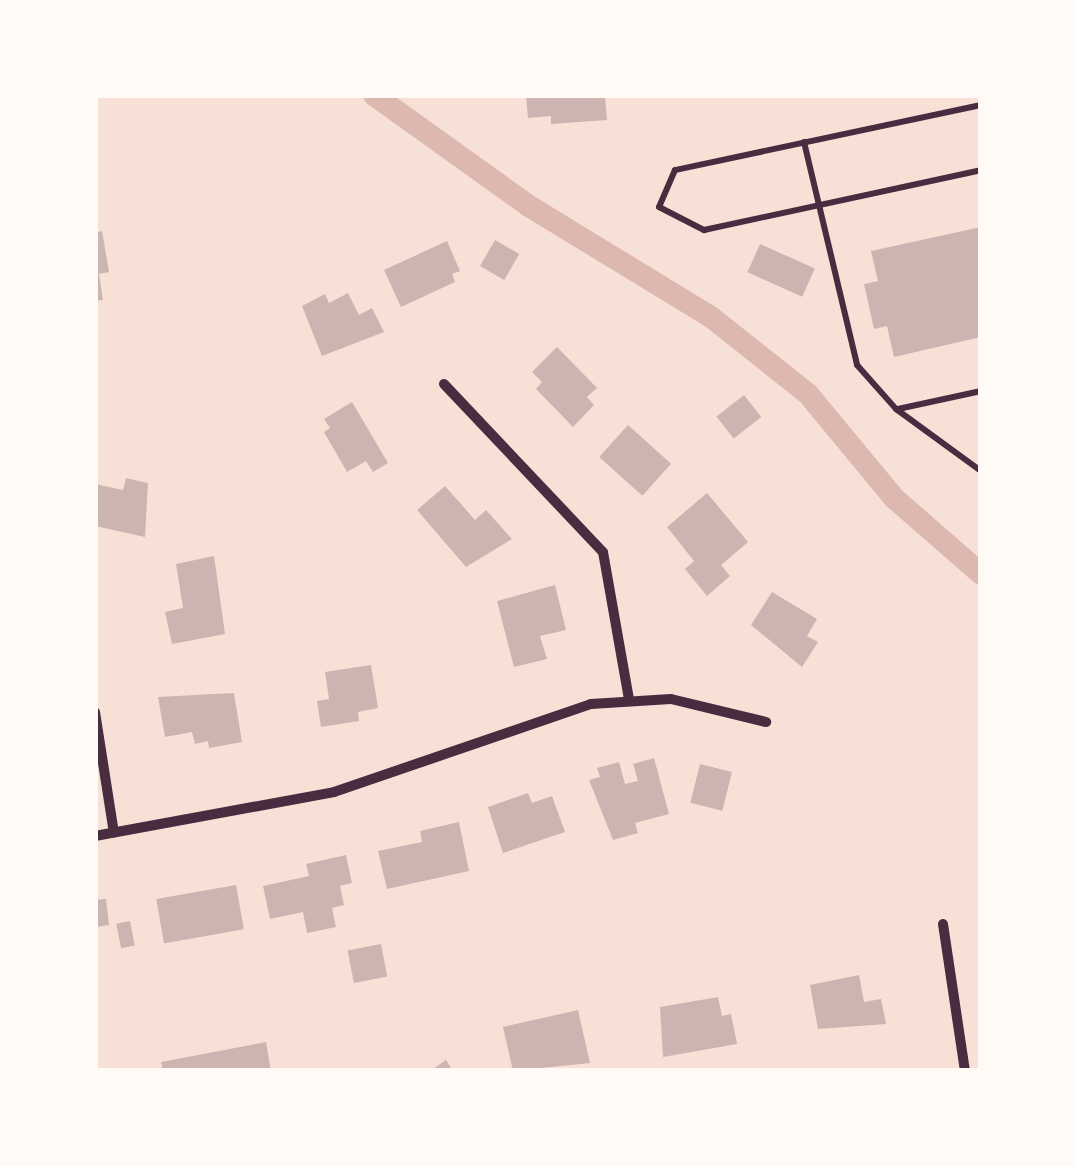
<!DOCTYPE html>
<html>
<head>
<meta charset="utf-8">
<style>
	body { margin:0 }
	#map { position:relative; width:1076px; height:1166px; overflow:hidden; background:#f7e1d7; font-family:Raleway,sans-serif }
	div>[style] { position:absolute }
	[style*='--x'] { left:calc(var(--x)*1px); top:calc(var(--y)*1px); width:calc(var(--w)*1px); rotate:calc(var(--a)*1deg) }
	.canal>* { height:22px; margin:-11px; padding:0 11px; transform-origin:11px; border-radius:11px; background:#dcb8b0 }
	.building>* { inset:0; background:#ccb4b1; transform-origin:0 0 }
	.service>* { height:6px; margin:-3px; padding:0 3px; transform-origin:3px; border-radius:3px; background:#4a2c40 }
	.minor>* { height:10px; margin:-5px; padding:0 5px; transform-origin:5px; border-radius:5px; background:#4a2c40 }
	span { translate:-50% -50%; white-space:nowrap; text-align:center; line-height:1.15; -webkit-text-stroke:10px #fffaf5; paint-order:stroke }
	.frame { position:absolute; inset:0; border:98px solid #fffaf5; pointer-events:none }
</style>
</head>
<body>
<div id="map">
	<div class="canal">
		<div style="--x:374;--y:95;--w:191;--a:35.6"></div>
		<div style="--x:529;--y:206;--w:213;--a:31.4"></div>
		<div style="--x:711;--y:317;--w:124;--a:38.4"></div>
		<div style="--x:808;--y:394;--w:135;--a:50.4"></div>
		<div style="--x:894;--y:498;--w:116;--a:41.1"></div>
	</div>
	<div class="building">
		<div style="clip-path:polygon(526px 95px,605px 95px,607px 120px,551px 124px,551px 116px,528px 118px)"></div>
		<div style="clip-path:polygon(981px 227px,981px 337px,894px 357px,887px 326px,874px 329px,864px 284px,878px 281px,871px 251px)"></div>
		<div style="clip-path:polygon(102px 231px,109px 272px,99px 274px,103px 300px,95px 301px,95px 233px)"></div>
		<div style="left:495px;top:240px;width:28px;height:30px;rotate:30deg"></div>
		<div style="clip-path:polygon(447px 241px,460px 271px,452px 274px,455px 282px,401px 307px,384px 270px)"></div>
		<div style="left:760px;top:244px;width:60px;height:31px;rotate:24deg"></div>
		<div style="clip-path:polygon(348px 293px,359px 315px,372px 308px,384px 332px,322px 356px,302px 306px,325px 294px,329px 303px)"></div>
		<div style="clip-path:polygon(557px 347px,597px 388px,587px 397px,594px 405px,573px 427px,536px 389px,542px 382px,532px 372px)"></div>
		<div style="left:744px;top:395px;width:28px;height:35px;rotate:52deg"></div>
		<div style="clip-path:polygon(352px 402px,388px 463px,373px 472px,366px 461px,347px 472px,324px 432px,330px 428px,324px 419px)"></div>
		<div style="left:628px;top:425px;width:58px;height:43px;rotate:42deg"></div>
		<div style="clip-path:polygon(126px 478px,148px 483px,145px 537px,95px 526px,95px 484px,123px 490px)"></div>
		<div style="clip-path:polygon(445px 486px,475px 520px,486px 510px,512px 539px,466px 567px,417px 510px)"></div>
		<div style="clip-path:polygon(707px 493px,748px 542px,721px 565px,730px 576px,707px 596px,685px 569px,694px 561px,667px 527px)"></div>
		<div style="clip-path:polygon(214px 556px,225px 634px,172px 644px,165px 612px,183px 608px,176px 564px)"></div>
		<div style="clip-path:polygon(555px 585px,566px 630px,540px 636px,547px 659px,514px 667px,497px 601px)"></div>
		<div style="clip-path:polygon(772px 592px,817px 619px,807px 636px,818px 642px,802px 667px,751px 625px)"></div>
		<div style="clip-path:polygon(371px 665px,378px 708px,358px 712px,359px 721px,321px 727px,317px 701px,329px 699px,325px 672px)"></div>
		<div style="clip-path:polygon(234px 693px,242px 742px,209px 748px,208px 741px,195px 744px,192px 732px,165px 737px,158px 697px)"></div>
		<div style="clip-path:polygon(654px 758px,669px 814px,635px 823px,638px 833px,613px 840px,589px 780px,600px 777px,597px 768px,619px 762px,625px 784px,638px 781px,633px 764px)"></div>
		<div style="left:700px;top:764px;width:33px;height:40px;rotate:14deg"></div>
		<div style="clip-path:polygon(528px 793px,532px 803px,552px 796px,565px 832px,503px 853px,488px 807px)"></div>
		<div style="clip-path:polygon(459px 822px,469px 871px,387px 889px,378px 851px,422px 842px,420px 831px)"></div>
		<div style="clip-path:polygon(346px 855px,352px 883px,340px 886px,344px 905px,332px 908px,336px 927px,307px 933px,303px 912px,270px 919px,263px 886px,309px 876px,306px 864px)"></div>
		<div style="left:236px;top:885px;width:45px;height:81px;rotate:80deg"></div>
		<div style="clip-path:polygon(106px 899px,109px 925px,95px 927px,95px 900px)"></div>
		<div style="left:130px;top:921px;width:25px;height:14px;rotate:79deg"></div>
		<div style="left:381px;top:944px;width:33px;height:34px;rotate:79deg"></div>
		<div style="clip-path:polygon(859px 975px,864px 1002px,881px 999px,886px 1024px,818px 1029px,810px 985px)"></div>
		<div style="clip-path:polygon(718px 997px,722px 1016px,731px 1014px,737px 1044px,663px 1057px,660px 1007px)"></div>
		<div style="clip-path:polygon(578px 1010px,590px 1063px,513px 1071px,503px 1027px)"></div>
		<div style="clip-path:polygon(266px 1042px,271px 1071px,163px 1071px,161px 1062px)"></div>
		<div style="clip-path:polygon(446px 1060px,453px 1071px,430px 1071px)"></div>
	</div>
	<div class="service">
		<div style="--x:981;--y:105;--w:313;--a:168"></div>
		<div style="--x:675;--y:170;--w:40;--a:113.4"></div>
		<div style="--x:659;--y:207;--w:51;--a:27.1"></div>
		<div style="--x:704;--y:230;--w:283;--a:-12.2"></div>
		<div style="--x:804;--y:142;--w:229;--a:76.6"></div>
		<div style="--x:857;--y:365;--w:59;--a:48.4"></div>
		<div style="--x:896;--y:409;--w:105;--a:36.1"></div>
		<div style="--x:898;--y:409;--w:85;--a:-12.2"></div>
	</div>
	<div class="minor">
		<div style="--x:444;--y:384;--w:231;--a:46.6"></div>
		<div style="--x:603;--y:552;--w:149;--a:80"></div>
		<div style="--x:95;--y:712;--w:122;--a:81.1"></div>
		<div style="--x:95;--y:836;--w:243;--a:-10.4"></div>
		<div style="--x:334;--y:792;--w:272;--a:-18.9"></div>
		<div style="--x:591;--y:704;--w:80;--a:-3.6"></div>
		<div style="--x:671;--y:699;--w:98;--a:13.6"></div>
		<div style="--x:943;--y:924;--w:149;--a:81.5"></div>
	</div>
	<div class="frame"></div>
</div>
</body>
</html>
